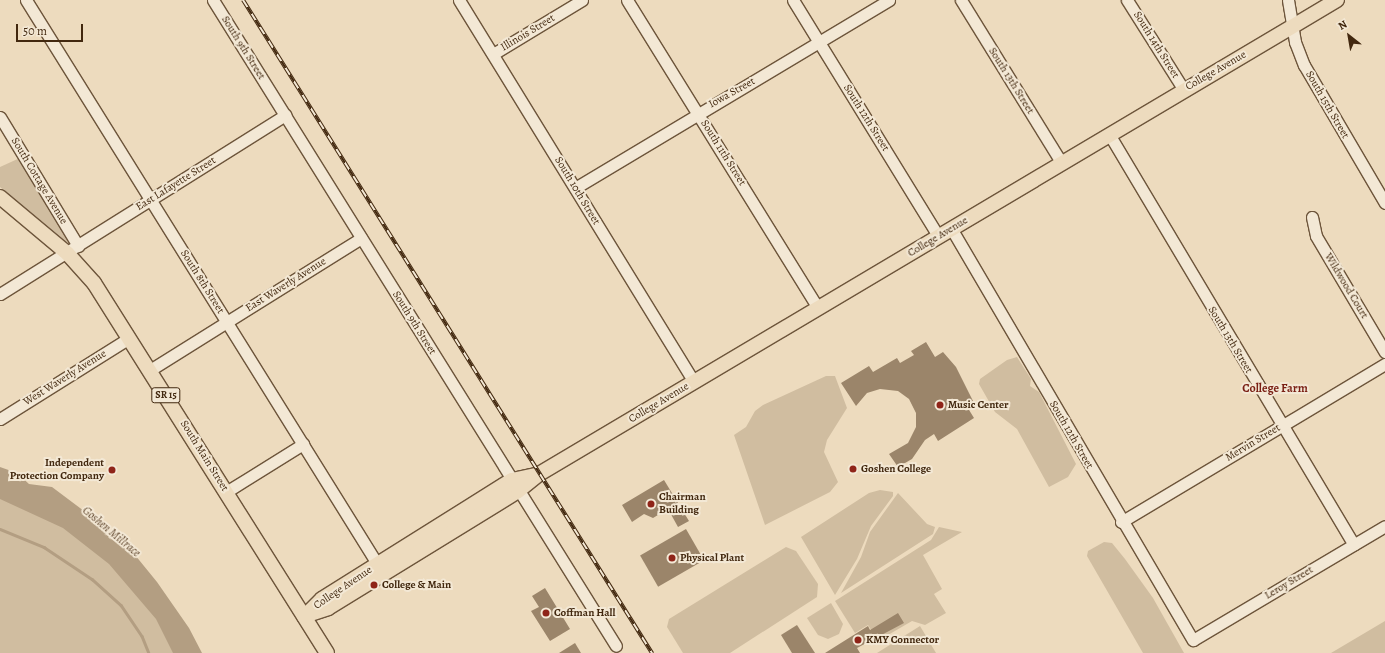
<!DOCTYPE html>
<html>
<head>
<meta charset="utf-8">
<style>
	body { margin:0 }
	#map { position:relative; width:1385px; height:653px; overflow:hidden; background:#eddbbe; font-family:Alegreya,serif }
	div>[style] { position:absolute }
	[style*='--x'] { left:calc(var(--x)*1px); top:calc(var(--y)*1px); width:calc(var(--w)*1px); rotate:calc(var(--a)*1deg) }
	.green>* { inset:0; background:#d0bda0 }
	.water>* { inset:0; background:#b39e82 }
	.stream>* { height:2.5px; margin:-1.25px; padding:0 1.25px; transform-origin:1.25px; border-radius:1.25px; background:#b39e82 }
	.building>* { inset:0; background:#9b856a; transform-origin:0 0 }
	.roads { filter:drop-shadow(1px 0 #6d553b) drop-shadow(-1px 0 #6d553b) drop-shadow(0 1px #6d553b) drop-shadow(0 -1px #6d553b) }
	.minor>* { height:11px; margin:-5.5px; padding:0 5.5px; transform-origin:5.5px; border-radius:5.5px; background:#f3e8d5 }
	.major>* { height:14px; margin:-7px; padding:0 7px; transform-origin:7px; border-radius:7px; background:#eddbbe }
	.rail>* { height:4px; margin-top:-2px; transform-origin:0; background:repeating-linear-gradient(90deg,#f3e8d5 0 8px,#42280f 0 16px); box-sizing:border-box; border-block:1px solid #42280f }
	.dots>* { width:11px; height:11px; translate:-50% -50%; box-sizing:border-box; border:2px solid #f3e8d5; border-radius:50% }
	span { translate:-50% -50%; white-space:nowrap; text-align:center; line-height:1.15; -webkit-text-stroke:4px #f3e8d5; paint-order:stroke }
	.shield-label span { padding:1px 3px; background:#f3e8d5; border:1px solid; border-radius:3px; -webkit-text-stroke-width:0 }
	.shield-label { font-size:10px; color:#42280f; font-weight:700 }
	.street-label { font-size:11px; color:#42280f }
	.poi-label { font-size:11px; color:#42280f; font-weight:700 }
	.left { translate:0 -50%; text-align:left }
	.right { translate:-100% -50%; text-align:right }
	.neighbourhood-label { font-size:12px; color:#7a1f14; font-weight:700 }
	.water-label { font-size:12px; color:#644b32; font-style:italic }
	.north { position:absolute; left:1329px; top:16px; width:40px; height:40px; -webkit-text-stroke:3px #f3e8d5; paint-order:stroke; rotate:329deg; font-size:11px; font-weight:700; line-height:16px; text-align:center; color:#42280f }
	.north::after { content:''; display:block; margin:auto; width:14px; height:18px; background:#42280f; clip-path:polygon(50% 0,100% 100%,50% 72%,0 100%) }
	.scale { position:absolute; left:16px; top:24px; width:67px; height:18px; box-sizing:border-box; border:2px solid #42280f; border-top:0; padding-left:5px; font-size:12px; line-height:14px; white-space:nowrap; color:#42280f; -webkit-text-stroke:3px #f3e8d5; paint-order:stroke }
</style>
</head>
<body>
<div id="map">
	<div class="green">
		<div style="clip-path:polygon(22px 157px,70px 239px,67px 242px,0 187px,0 167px)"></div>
		<div style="clip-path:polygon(1017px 357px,1031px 379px,1030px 386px,1039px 392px,1076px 464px,1068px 477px,1049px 487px,1017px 429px,995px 412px,979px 384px,980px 379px,1007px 360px)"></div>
		<div style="clip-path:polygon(826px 376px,835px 376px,847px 408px,827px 440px,824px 452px,838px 482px,830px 492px,765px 525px,734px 435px,746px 427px,755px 411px,763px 405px)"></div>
		<div style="clip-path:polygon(0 481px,130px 568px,183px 653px,0 653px)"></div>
		<div style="clip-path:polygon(880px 490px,893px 492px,893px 496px,871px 526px,857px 559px,835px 595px,801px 537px,869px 493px)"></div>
		<div style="clip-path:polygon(898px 493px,927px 524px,935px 527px,933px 534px,841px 593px,861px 557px,870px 532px)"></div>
		<div style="clip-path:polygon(939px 527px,962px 532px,923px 555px,942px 589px,934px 594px,946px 613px,925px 625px,912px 621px,888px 635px,875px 636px,868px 625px,855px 633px,835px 601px,931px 540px)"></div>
		<div style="clip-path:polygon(1104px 542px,1112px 543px,1125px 559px,1153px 598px,1184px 653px,1143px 653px,1087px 556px,1088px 551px)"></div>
		<div style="clip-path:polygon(786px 547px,796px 551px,818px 584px,817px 597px,730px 653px,683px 653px,667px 627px,669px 619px)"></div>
		<div style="clip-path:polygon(831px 603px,843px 624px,839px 634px,828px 639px,818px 635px,807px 618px)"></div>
		<div style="clip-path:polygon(1385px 621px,1385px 653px,1331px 653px)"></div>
		<div style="clip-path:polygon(920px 626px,936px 653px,877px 653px)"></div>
	</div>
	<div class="water">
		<div style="clip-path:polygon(0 467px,17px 473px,29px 484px,52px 487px,104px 526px,135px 555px,157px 582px,189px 628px,202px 653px,173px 653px,156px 619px,109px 564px,63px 528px,0 499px)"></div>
	</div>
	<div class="stream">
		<div style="--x:0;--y:529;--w:48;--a:22.2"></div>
		<div style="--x:44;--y:547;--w:58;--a:33.7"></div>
		<div style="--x:92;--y:579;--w:39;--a:42"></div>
		<div style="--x:121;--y:605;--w:37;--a:56"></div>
		<div style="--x:142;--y:636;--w:18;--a:68"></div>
	</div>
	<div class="building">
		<div style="clip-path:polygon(926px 342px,935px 357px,943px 352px,956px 367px,973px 401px,966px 405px,974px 418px,938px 441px,934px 434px,925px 440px,912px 459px,898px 467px,889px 454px,908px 443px,916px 427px,916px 413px,909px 399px,898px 391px,880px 389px,867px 393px,856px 406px,841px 383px,869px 366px,873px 372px,897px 358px,900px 363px,914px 355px,911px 351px)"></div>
		<div style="clip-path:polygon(664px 480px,689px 521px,678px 527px,668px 509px,653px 518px,644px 514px,632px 522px,622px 505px)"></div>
		<div style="left:686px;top:529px;width:36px;height:53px;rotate:60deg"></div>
		<div style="clip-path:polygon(545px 588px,570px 629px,550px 641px,531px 611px,539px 607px,532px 596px)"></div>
		<div style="clip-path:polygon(898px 613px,904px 623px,857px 648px,860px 653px,825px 653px,868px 626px,870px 630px)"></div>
		<div style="clip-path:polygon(797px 625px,815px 653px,792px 653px,781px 635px)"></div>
		<div style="clip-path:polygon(575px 643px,581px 653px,559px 653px)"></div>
	</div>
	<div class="roads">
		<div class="minor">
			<div style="--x:26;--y:0;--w:666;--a:58.08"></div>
			<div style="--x:213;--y:0;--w:761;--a:58.04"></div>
			<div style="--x:459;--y:0;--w:448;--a:58.4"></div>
			<div style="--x:627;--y:0;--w:362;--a:58.2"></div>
			<div style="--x:793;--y:0;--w:277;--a:58.4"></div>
			<div style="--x:961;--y:0;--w:190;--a:58.3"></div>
			<div style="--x:1127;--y:0;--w:107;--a:57.7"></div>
			<div style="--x:1288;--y:0;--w:43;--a:80.5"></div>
			<div style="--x:1295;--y:42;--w:25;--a:69"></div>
			<div style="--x:1304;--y:65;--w:160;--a:59.6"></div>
			<div style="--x:493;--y:54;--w:104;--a:-31.2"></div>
			<div style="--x:0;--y:117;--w:151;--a:58.8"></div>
			<div style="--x:1109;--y:134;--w:478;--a:59.2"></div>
			<div style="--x:575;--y:188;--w:366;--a:-30.9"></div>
			<div style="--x:1312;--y:217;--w:19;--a:78"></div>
			<div style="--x:1316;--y:236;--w:135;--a:59.3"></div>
			<div style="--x:951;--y:228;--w:478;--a:59.6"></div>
			<div style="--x:1193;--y:640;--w:223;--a:-30.7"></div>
			<div style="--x:0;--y:294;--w:337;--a:-32.1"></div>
			<div style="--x:150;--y:370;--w:249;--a:-32"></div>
			<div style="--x:0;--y:419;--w:152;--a:-32.1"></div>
			<div style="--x:226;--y:492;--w:91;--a:-31.9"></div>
			<div style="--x:1121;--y:522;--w:308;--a:-30.9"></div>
		</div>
		<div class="major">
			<div style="--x:0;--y:197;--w:87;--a:39.9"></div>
			<div style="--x:67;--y:253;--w:40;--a:48"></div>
			<div style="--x:94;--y:283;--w:437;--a:57.8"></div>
			<div style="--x:309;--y:612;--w:18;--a:-45"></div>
			<div style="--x:322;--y:599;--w:224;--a:-32.1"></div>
			<div style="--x:512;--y:480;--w:25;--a:-12"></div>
			<div style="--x:304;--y:616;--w:25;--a:-18"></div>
			<div style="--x:328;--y:608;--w:223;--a:-31.6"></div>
			<div style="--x:518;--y:491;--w:27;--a:-39"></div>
			<div style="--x:539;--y:474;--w:928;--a:-30.71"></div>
		</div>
	</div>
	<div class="rail">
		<div style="--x:243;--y:0;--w:771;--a:57.94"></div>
	</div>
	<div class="dots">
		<div style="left:940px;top:405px;background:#8f2418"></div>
		<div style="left:853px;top:469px;background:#8f2418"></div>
		<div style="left:112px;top:470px;background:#8f2418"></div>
		<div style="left:651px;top:504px;background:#8f2418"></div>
		<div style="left:672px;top:558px;background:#8f2418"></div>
		<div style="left:374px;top:585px;background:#8f2418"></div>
		<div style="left:546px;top:613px;background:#8f2418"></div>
		<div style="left:858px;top:640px;background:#8f2418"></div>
	</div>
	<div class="shield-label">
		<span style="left:166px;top:395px">SR 15</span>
	</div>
	<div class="street-label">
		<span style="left:528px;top:33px;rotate:-31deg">Illinois Street</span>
		<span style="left:1156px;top:45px;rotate:58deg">South 14th Street</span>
		<span style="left:243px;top:48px;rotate:58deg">South 9th Street</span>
		<span style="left:1216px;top:71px;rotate:-30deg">College Avenue</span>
		<span style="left:1011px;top:81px;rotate:58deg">South 13th Street</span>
		<span style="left:732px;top:93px;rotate:-29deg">Iowa Street</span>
		<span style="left:1327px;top:105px;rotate:60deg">South 15th Street</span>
		<span style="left:866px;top:118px;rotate:58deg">South 12th Street</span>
		<span style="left:723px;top:153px;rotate:58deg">South 11th Street</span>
		<span style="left:39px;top:181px;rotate:59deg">South Cottage Avenue</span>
		<span style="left:176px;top:184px;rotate:-32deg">East Lafayette Street</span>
		<span style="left:577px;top:191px;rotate:59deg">South 10th Street</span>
		<span style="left:938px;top:237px;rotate:-31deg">College Avenue</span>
		<span style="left:202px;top:282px;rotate:58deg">South 8th Street</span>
		<span style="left:286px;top:285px;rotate:-32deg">East Waverly Avenue</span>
		<span style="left:1346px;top:286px;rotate:59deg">Wildwood Court</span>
		<span style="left:414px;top:323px;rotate:58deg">South 9th Street</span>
		<span style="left:1230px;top:340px;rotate:59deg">South 13th Street</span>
		<span style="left:65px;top:378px;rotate:-32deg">West Waverly Avenue</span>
		<span style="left:659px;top:403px;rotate:-31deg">College Avenue</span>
		<span style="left:1071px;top:435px;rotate:60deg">South 12th Street</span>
		<span style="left:1253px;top:443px;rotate:-31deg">Mervin Street</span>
		<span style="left:204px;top:456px;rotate:58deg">South Main Street</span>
		<span style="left:1289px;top:583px;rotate:-31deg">Leroy Street</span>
		<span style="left:343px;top:588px;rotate:-34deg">College Avenue</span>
	</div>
	<div class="poi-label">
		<span class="left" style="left:948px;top:405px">Music Center</span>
		<span class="right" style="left:104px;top:470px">Independent<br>Protection Company</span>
		<span class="left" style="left:861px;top:469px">Goshen College</span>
		<span class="left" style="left:659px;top:504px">Chairman<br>Building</span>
		<span class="left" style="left:680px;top:558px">Physical Plant</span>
		<span class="left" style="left:382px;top:585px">College &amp; Main</span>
		<span class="left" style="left:554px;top:613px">Coffman Hall</span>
		<span class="left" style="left:866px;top:640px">KMY Connector</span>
	</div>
	<div class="neighbourhood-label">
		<span style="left:1275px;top:389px">College Farm</span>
	</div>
	<div class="water-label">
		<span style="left:111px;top:532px;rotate:40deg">Goshen Millrace</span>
	</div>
	<div class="north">N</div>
	<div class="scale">50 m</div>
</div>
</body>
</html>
